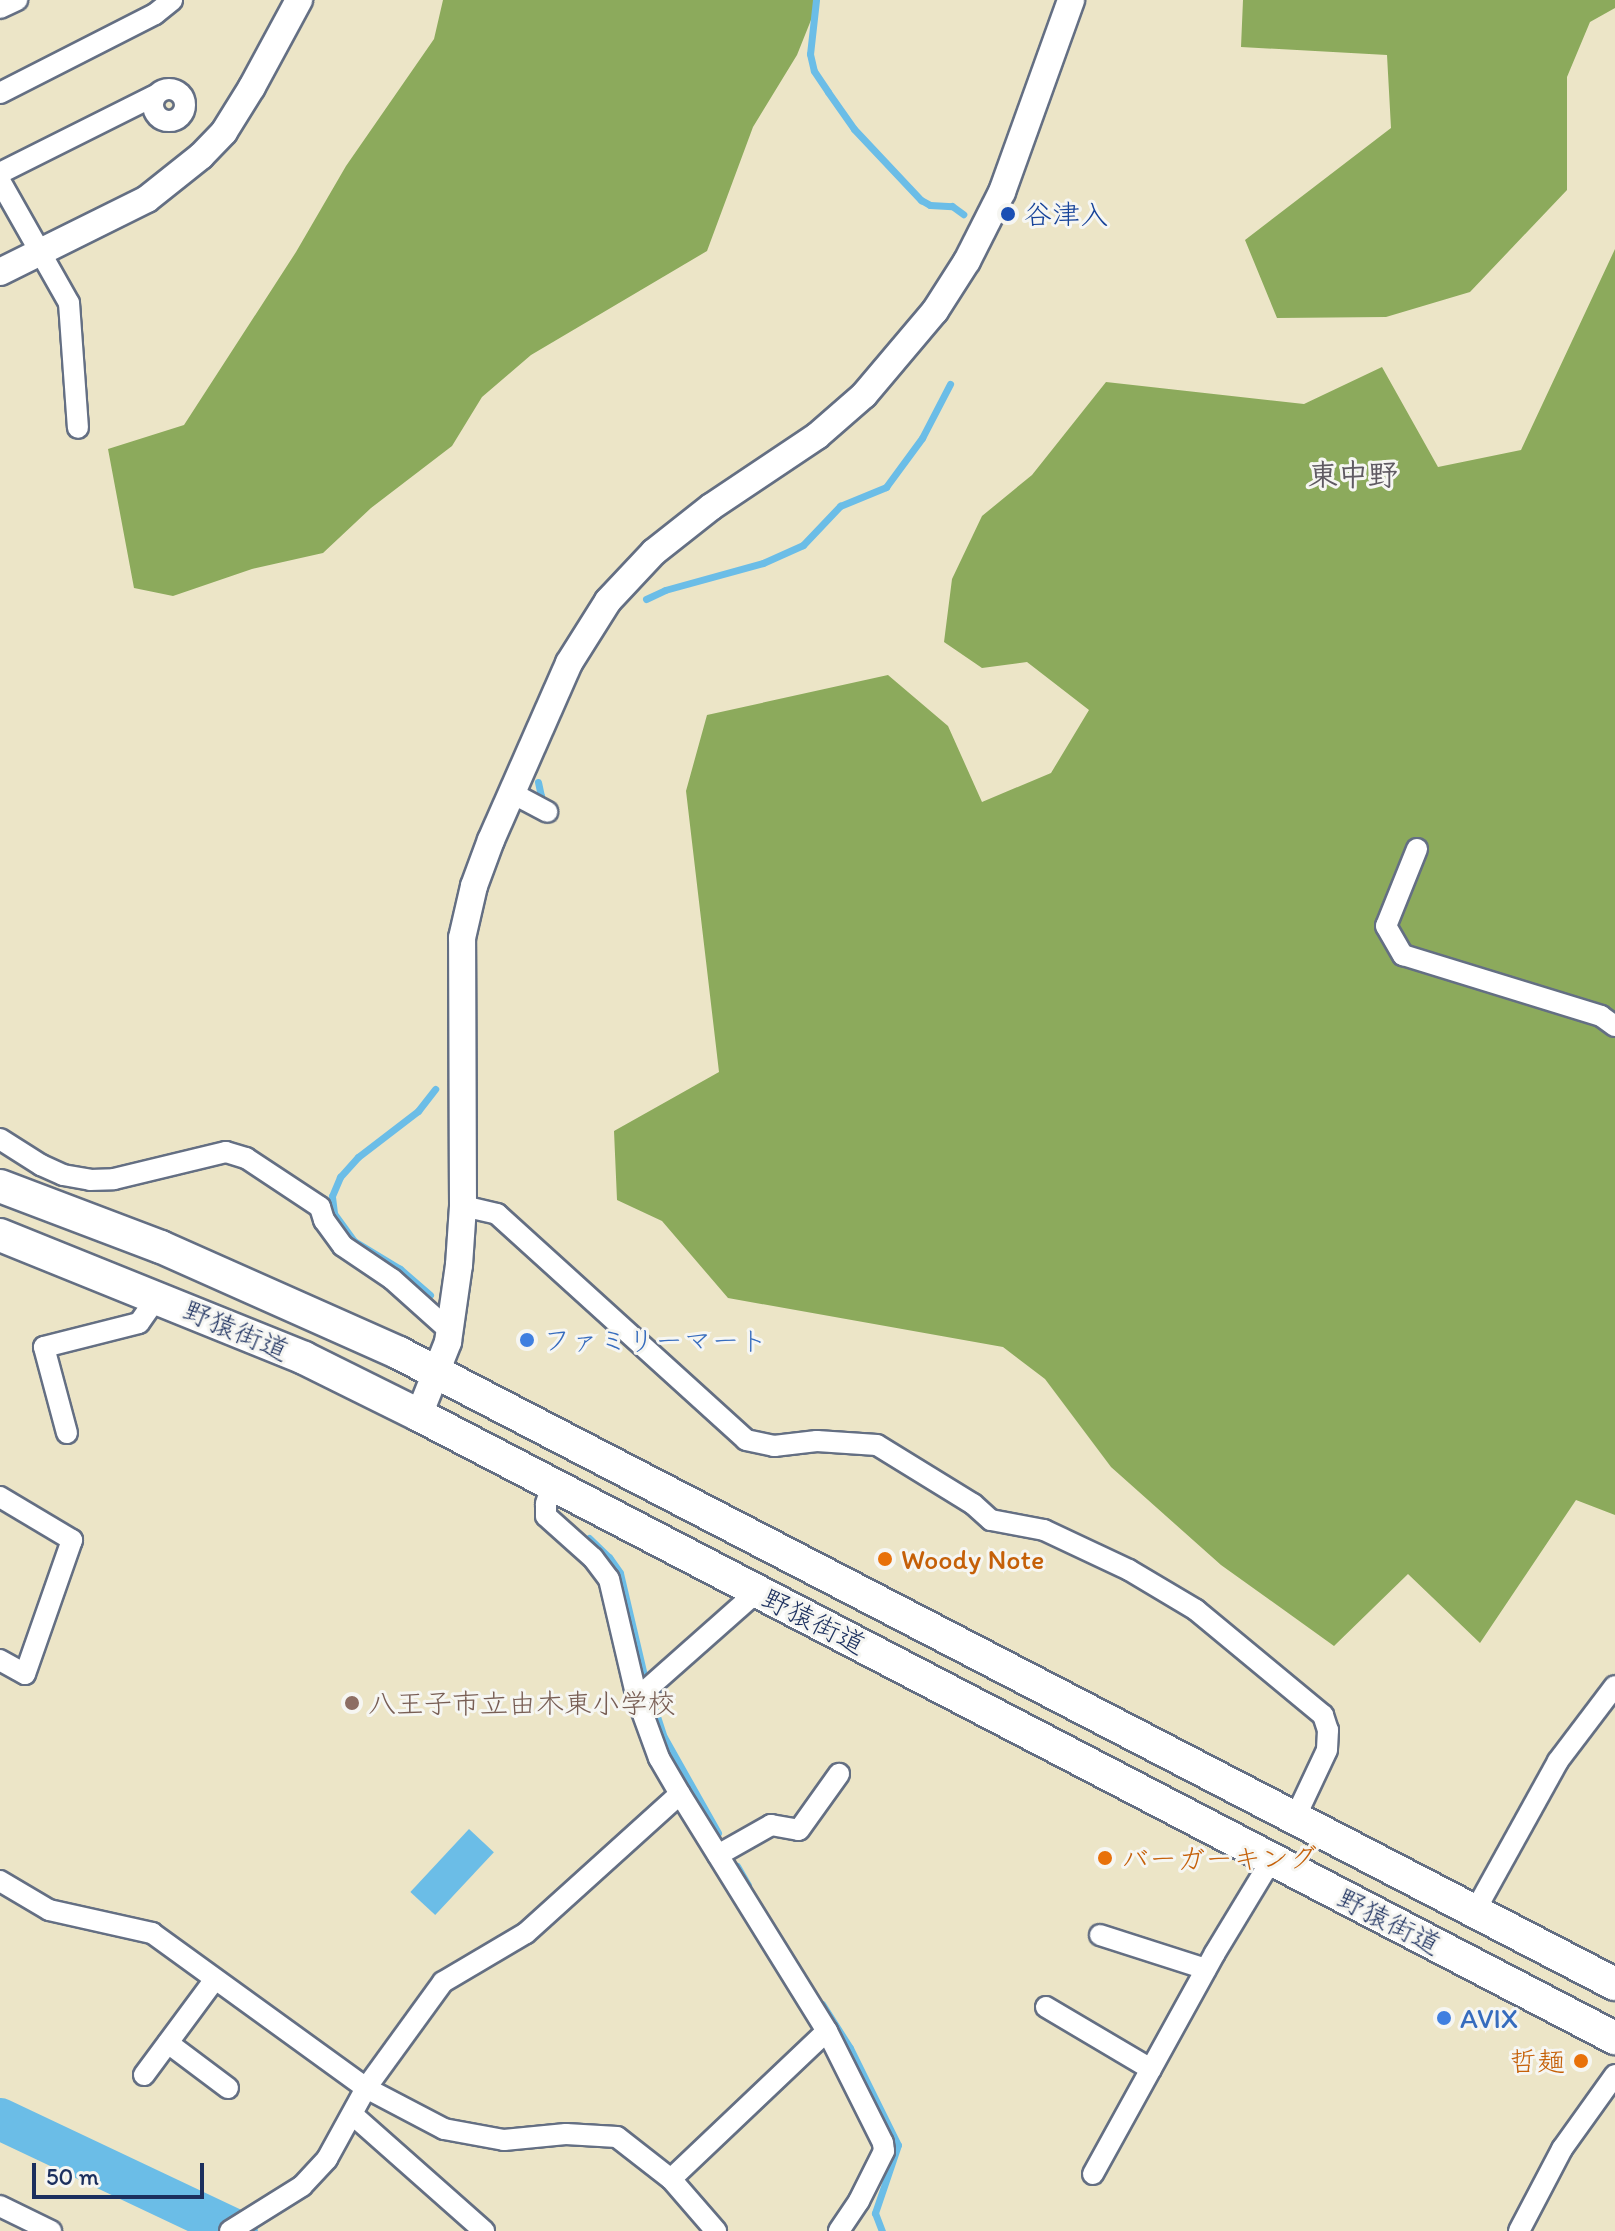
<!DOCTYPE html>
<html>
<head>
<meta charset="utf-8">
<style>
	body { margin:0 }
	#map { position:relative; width:1615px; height:2231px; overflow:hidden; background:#ece5c7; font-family:Itim,"Klee One",sans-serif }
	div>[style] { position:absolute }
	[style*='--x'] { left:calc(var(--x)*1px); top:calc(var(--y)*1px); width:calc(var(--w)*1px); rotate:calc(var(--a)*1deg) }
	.forest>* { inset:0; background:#8caa5c }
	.water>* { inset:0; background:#6bbde7; transform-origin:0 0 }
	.stream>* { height:7px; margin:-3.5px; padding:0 3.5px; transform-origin:3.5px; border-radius:3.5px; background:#6bbde7 }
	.river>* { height:42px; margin:-21px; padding:0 21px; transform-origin:21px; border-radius:21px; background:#6bbde7 }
	.roads { filter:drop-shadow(2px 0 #646f83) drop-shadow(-2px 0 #646f83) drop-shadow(0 2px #646f83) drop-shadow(0 -2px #646f83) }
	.minor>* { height:20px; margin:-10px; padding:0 10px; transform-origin:10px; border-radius:10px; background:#fff }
	.minor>.ring { margin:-10px; padding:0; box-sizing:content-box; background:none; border:20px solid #fff; border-radius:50% }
	.tertiary>* { height:26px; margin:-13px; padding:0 13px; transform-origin:13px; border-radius:13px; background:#fff }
	.primary>* { height:32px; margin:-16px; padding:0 16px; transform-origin:16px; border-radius:16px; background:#fff }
	.dots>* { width:22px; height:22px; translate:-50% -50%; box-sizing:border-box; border:4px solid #f6f6f2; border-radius:50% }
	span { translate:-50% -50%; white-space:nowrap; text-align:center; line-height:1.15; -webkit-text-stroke:6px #f6f6f2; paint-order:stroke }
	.transit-label { font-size:28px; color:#164399 }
	.left { translate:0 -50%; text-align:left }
	.street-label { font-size:28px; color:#1b2f5e }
	.shop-label { font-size:28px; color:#366cbe }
	.food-label { font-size:28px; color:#c56008 }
	.right { translate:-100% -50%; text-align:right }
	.education-label { font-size:28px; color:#785e54 }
	.neighbourhood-label { font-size:30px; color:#5f5a62; font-weight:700 }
	.scale { position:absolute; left:32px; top:2163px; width:172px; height:36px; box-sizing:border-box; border:4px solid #1b2f5e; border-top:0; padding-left:10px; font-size:24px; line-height:28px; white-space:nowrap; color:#1b2f5e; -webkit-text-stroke:6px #f6f6f2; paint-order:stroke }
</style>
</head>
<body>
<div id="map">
	<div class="forest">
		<div style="clip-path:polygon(443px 0,819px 0,797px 55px,753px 127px,707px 251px,531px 355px,482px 397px,452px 446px,371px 508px,323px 553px,252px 569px,173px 596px,134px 588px,108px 449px,184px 425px,296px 252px,346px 166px,434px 39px)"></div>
		<div style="clip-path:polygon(1243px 0,1615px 0,1615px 8px,1590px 22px,1567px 77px,1567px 190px,1470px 292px,1386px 317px,1277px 318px,1245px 240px,1391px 128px,1387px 55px,1241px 47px)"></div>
		<div style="clip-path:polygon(1615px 249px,1615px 1515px,1576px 1500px,1480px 1643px,1408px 1574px,1334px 1646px,1221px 1565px,1111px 1467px,1045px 1379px,1003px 1347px,728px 1298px,662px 1221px,617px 1200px,614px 1131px,719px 1072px,686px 791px,707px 715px,888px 675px,948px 726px,982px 802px,1051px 773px,1089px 710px,1027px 662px,982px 668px,944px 642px,952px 579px,982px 516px,1032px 475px,1106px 382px,1304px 404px,1382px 367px,1438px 467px,1521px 450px)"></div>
	</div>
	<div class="water">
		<div style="left:469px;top:1829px;width:34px;height:86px;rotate:43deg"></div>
	</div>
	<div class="stream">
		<div style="--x:816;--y:0;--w:54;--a:96.3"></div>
		<div style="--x:810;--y:54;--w:17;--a:77"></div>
		<div style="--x:814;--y:71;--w:25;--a:56"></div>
		<div style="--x:828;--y:92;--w:45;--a:54.9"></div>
		<div style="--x:854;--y:129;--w:98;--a:46.7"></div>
		<div style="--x:921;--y:200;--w:10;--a:29"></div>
		<div style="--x:930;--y:205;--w:22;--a:3"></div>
		<div style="--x:952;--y:206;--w:14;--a:36"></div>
		<div style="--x:646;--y:599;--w:21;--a:-25"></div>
		<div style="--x:665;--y:590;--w:102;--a:-15.4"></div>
		<div style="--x:763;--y:563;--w:44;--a:-24.2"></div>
		<div style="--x:803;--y:545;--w:54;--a:-46.5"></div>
		<div style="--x:840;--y:506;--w:50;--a:-22.4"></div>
		<div style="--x:886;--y:487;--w:61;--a:-53.7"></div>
		<div style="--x:922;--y:438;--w:61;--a:-62.6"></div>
		<div style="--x:538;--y:782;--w:14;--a:78"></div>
		<div style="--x:541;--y:796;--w:8;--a:113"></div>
		<div style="--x:430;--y:1295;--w:40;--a:-139"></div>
		<div style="--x:400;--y:1269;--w:54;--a:-148.7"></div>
		<div style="--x:354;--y:1241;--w:34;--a:-126"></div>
		<div style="--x:334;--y:1213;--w:17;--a:-97"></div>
		<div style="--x:332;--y:1196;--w:21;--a:-67"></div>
		<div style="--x:340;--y:1177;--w:27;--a:-48"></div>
		<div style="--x:358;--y:1157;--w:76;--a:-37.5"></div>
		<div style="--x:418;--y:1111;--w:28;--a:-52"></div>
		<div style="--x:589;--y:1538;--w:28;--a:44"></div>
		<div style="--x:609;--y:1557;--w:19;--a:55"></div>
		<div style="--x:620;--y:1573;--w:105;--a:76.8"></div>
		<div style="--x:655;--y:1710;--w:28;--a:72"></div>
		<div style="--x:664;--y:1737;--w:110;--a:60.6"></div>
		<div style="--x:737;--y:1866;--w:22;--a:60"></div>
		<div style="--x:822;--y:2004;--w:52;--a:57.5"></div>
		<div style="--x:850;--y:2048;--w:108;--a:63.7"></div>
		<div style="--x:898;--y:2145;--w:72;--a:108.7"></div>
		<div style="--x:875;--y:2213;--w:19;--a:69"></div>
	</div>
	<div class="river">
		<div style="--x:0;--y:2119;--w:262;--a:25.3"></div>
	</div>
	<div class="roads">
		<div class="minor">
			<div style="--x:0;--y:8;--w:19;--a:-25"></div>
			<div class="ring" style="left:153px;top:89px;width:12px;height:12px"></div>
			<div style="--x:0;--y:93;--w:174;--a:-27"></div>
			<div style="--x:155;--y:14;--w:22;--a:-39"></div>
			<div style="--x:0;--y:173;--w:172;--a:-26.6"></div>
			<div style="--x:0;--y:181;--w:140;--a:60.5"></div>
			<div style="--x:69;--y:303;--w:125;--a:85.9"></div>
			<div style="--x:512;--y:793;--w:40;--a:28"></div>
			<div style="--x:1417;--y:849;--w:83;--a:111.9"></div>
			<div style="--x:1386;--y:926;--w:34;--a:60"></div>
			<div style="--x:1403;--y:955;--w:207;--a:17.1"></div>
			<div style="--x:1601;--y:1016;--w:17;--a:36"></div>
			<div style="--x:0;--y:1139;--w:49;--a:32.4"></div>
			<div style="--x:41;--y:1165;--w:24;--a:24"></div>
			<div style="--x:63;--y:1175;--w:27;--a:10"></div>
			<div style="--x:90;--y:1180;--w:24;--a:-2"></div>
			<div style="--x:114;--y:1179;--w:115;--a:-13.6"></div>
			<div style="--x:226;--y:1152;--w:21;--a:17"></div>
			<div style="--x:246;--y:1158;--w:89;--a:33.5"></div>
			<div style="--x:320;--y:1207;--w:14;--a:73"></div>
			<div style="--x:324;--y:1220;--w:32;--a:54"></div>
			<div style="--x:343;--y:1246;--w:59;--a:34"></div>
			<div style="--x:392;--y:1279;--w:78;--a:41.9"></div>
			<div style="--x:463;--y:1206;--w:35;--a:13"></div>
			<div style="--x:497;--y:1214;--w:336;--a:42.2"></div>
			<div style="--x:746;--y:1440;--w:29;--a:12"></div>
			<div style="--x:774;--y:1446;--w:43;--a:-6.6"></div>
			<div style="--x:817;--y:1441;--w:60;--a:3.8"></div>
			<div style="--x:877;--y:1445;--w:113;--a:31.6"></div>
			<div style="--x:973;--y:1504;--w:24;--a:42"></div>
			<div style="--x:991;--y:1520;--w:54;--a:10.7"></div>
			<div style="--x:1044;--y:1530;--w:94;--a:25.2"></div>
			<div style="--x:1129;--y:1570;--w:78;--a:30.8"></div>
			<div style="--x:1196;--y:1610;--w:165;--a:39.6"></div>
			<div style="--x:1323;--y:1715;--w:16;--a:72"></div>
			<div style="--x:1328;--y:1730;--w:20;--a:93"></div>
			<div style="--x:1327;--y:1750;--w:75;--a:115.2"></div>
			<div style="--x:67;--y:1433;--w:89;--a:-105"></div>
			<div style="--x:44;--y:1347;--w:98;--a:-14.2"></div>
			<div style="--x:139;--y:1323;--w:32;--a:-55"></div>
			<div style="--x:552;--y:1485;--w:20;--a:108"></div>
			<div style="--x:546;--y:1504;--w:12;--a:90"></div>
			<div style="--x:546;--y:1516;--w:63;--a:41.8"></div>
			<div style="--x:593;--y:1558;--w:26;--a:53"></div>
			<div style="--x:609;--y:1579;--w:122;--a:76.8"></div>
			<div style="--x:0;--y:1497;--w:84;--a:30.8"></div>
			<div style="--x:72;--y:1540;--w:142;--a:109.3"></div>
			<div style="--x:25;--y:1674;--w:29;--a:-151"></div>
			<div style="--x:680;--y:1794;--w:279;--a:58.2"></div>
			<div style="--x:827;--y:2031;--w:125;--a:63.4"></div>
			<div style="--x:883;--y:2143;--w:8;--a:83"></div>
			<div style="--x:884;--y:2151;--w:56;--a:116.6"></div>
			<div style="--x:859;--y:2201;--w:36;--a:124"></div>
			<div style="--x:718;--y:1855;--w:61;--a:-29.5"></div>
			<div style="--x:771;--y:1825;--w:28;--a:10"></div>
			<div style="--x:799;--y:1830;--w:69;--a:-54.5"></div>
			<div style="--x:0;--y:1881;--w:57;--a:30.6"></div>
			<div style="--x:49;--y:1910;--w:106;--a:12.6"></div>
			<div style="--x:152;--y:1933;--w:264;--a:35.9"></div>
			<div style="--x:366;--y:2088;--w:88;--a:27.7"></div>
			<div style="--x:444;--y:2129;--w:61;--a:10.4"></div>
			<div style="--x:504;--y:2140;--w:62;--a:-5.5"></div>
			<div style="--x:566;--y:2134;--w:51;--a:3.4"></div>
			<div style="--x:617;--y:2137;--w:68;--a:37.9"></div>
			<div style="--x:671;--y:2179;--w:69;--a:49.1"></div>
			<div style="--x:1475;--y:1911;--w:171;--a:-61"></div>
			<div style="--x:1558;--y:1761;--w:94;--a:-52.8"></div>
			<div style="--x:1100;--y:1935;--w:111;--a:17.8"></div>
			<div style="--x:1046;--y:2007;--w:122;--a:30.6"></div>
			<div style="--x:168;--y:2043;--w:75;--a:36.9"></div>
			<div style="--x:144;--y:2075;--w:119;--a:-53.5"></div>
			<div style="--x:353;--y:2115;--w:175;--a:41.5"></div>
			<div style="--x:1093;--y:2174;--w:252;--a:-61.1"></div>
			<div style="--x:1215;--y:1953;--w:110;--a:-58.8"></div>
			<div style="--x:671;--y:2179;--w:215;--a:-43.5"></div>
			<div style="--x:0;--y:2206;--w:57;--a:26.1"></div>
			<div style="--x:230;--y:2231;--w:85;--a:-32"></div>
			<div style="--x:302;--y:2186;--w:37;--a:-47"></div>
			<div style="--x:327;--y:2159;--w:81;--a:-61.2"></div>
			<div style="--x:366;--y:2088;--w:131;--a:-54"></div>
			<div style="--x:443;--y:1982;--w:96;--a:-30.6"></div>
			<div style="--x:526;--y:1933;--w:207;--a:-42.1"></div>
			<div style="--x:680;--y:1794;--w:42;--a:-120.3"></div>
			<div style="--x:659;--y:1758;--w:64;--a:-110.1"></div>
			<div style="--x:637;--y:1698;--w:160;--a:-41.5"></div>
			<div style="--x:1519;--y:2231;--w:93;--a:-62.3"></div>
			<div style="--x:1562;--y:2149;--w:91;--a:-54.4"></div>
		</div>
		<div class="tertiary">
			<div style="--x:0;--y:272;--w:164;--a:-26.4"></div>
			<div style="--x:147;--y:199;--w:69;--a:-38.5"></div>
			<div style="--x:201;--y:156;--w:33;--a:-46"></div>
			<div style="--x:224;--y:132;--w:53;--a:-58.1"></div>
			<div style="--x:252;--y:87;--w:99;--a:-61.6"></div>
			<div style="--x:419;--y:1415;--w:79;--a:-68.3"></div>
			<div style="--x:448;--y:1342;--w:78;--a:-81.9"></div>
			<div style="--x:459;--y:1265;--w:59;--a:-86.1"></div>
			<div style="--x:463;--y:1206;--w:268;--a:-90.2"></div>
			<div style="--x:462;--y:938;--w:53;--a:-77"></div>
			<div style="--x:474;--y:886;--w:49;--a:-69.7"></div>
			<div style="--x:491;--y:840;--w:193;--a:-66.2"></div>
			<div style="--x:569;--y:663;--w:73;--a:-57.8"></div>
			<div style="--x:608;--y:601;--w:67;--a:-46.8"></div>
			<div style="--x:654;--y:552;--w:73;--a:-38.3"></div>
			<div style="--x:711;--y:507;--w:128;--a:-33.8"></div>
			<div style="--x:817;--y:436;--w:62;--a:-41.1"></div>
			<div style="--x:864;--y:395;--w:110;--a:-49.8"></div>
			<div style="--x:935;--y:311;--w:59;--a:-57.4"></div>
			<div style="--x:967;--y:261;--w:77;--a:-63.1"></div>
			<div style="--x:1002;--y:192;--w:204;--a:-70.2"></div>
		</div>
		<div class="primary">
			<div style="--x:0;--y:1186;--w:172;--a:20.8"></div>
			<div style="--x:161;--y:1247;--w:261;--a:24"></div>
			<div style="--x:399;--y:1353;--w:1370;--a:27.43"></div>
			<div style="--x:0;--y:1235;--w:328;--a:22"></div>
			<div style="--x:304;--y:1358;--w:128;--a:26.4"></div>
			<div style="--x:419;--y:1415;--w:1349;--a:27.52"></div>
		</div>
	</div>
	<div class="dots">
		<div style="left:1008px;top:214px;background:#1a4fb4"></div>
		<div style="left:527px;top:1340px;background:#3f7fe0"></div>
		<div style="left:885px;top:1559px;background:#e8710a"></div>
		<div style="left:352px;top:1703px;background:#8d6e63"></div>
		<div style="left:1105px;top:1858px;background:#e8710a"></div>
		<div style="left:1444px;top:2018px;background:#3f7fe0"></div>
		<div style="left:1581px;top:2061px;background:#e8710a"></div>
	</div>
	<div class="transit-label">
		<span class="left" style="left:1024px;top:214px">谷津入</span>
	</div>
	<div class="street-label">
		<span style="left:236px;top:1330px;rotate:23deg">野猿街道</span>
		<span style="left:814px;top:1621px;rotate:27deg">野猿街道</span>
		<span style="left:1389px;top:1921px;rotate:27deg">野猿街道</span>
	</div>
	<div class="shop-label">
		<span class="left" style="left:543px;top:1340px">ファミリーマート</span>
		<span class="left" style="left:1460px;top:2018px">AVIX</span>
	</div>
	<div class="food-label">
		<span class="left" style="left:901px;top:1559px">Woody Note</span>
		<span class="left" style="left:1121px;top:1858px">バーガーキング</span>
		<span class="right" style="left:1565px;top:2061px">哲麺</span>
	</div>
	<div class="education-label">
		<span class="left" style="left:368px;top:1703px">八王子市立由木東小学校</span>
	</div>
	<div class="neighbourhood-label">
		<span style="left:1353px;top:475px">東中野</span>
	</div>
	<div class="scale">50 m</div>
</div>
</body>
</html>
